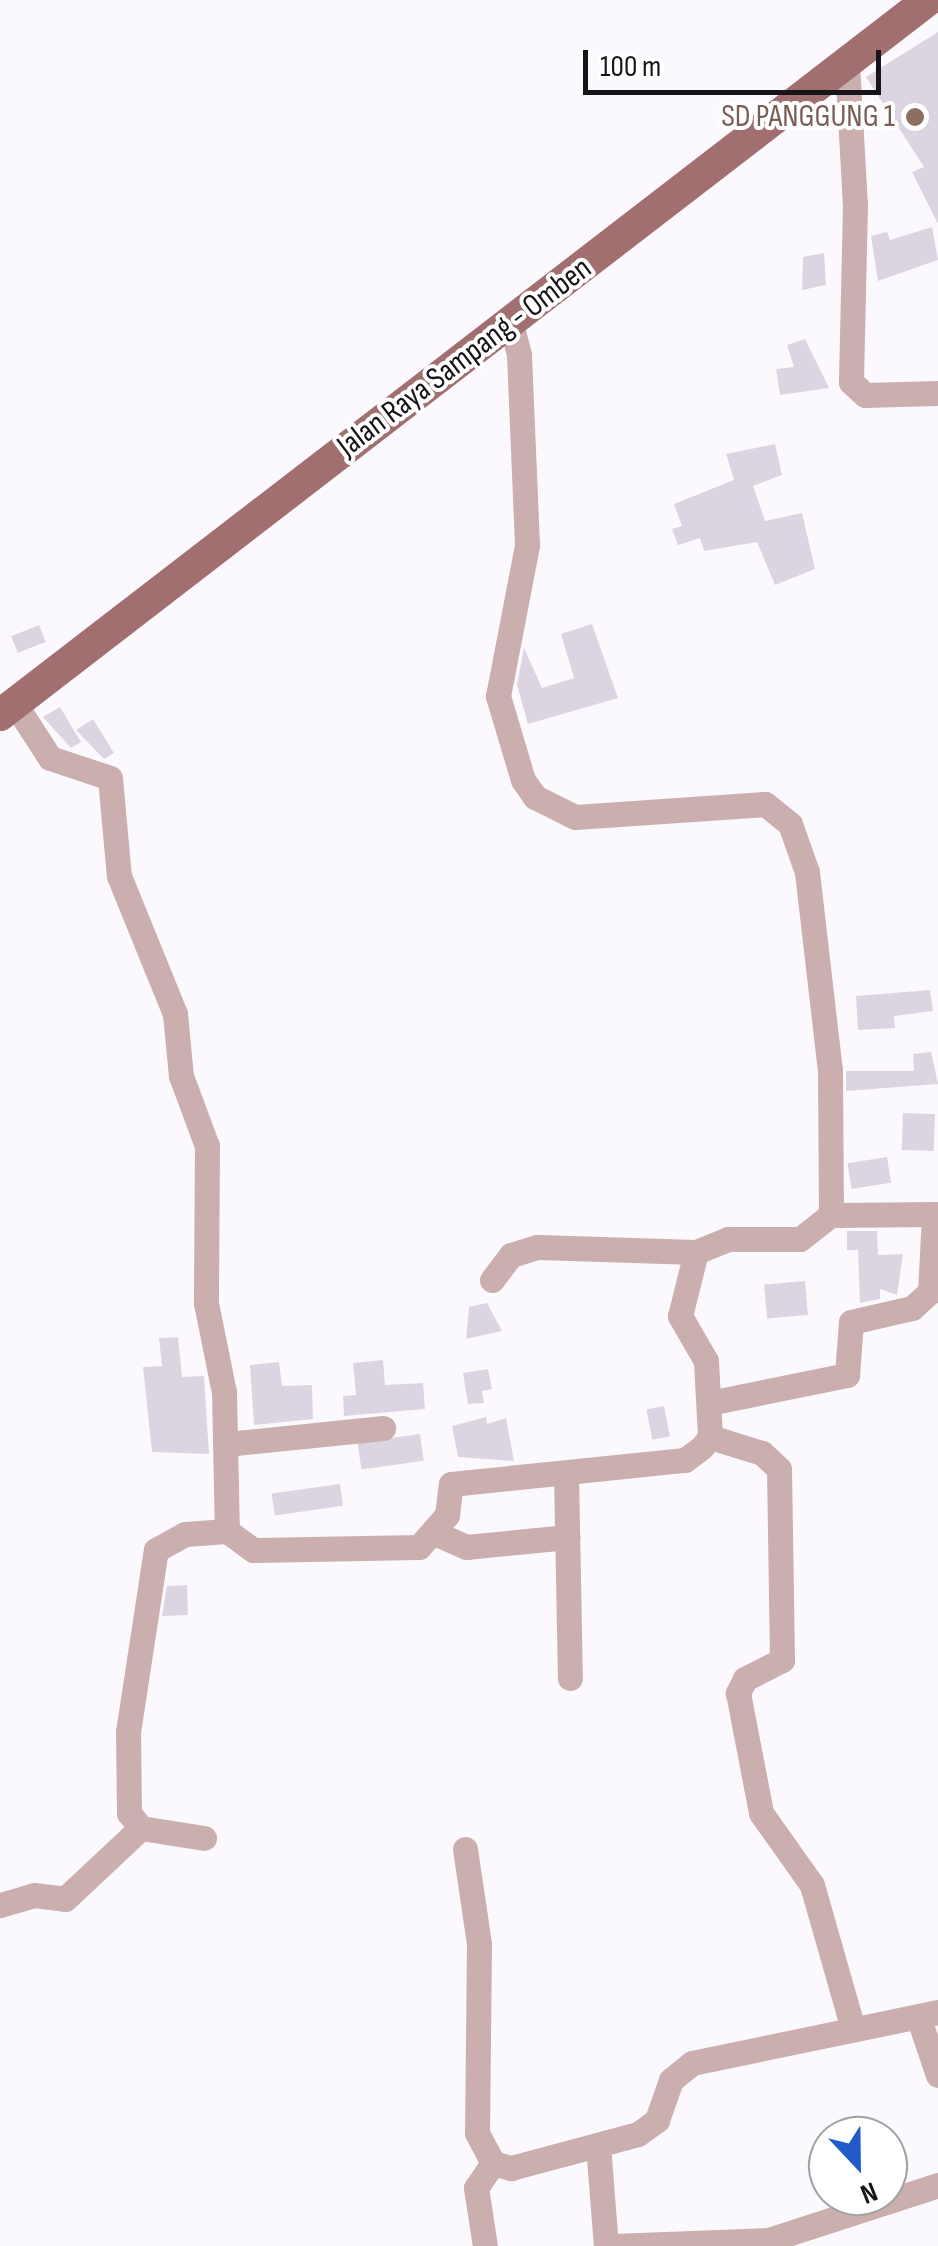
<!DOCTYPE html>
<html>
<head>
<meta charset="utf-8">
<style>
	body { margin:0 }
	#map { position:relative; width:938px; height:2246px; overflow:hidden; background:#fcf9fe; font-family:"Sofia Sans Condensed",sans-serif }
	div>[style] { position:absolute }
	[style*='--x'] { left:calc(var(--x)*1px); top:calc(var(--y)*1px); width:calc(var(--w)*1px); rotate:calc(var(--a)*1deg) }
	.building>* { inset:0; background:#dcd5e1; transform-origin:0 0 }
	.minor>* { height:25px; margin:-12.5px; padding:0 12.5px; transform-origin:12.5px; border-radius:12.5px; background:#cbafae }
	.major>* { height:32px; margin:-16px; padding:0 16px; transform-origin:16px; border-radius:16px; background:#a16f70 }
	.dots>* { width:28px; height:28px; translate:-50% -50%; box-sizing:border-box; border:5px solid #fff; border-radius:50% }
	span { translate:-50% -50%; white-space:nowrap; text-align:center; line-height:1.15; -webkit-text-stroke:8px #fff; paint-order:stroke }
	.education-label { font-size:32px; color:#785e54 }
	.right { translate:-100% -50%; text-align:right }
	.street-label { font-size:32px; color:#171519 }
	.north { position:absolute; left:808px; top:2116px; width:100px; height:100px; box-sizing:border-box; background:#fff; border:2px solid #a2a1a3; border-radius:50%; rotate:158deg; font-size:28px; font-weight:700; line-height:40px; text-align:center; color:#171519 }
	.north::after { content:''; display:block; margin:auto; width:35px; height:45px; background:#205bc8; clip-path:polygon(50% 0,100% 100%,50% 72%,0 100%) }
	.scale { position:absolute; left:583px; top:50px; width:298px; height:45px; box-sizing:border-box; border:5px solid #171519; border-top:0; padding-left:12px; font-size:30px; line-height:35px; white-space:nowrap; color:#171519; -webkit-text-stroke:8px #fff; paint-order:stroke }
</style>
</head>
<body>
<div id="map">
	<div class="building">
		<div style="clip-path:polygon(938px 32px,938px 224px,912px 172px,924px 167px,866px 77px)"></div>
		<div style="clip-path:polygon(932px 227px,938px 260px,878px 281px,871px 236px,887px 232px,890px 240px)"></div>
		<div style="clip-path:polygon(824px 253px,826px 285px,802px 290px,803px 257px)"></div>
		<div style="clip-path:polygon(805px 339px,829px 388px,780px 395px,776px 369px,794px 367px,787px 345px)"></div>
		<div style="clip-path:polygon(775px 444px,782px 475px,753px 486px,765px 521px,802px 513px,815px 569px,775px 585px,757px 542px,704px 551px,700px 538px,678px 545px,672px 529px,682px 526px,674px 504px,734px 480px,726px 454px)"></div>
		<div style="clip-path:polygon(592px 624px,618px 698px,528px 724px,517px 685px,524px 648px,542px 688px,574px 678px,561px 634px)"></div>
		<div style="left:39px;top:625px;width:18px;height:30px;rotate:68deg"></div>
		<div style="clip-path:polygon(60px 707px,81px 742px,71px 748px,43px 717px)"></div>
		<div style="clip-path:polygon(93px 719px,114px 753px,104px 759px,76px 730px)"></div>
		<div style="clip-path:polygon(930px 990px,933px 1011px,894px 1016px,895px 1028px,858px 1030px,856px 996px)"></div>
		<div style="clip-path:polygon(931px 1052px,938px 1084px,846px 1091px,846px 1071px,914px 1071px,913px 1054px)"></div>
		<div style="left:903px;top:1113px;width:32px;height:37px;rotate:2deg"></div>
		<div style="left:887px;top:1157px;width:26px;height:40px;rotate:81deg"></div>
		<div style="clip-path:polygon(847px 1231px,877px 1231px,878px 1255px,903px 1254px,897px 1295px,880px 1289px,880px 1299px,860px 1303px,858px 1250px,847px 1250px)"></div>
		<div style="left:805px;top:1281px;width:34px;height:41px;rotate:85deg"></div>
		<div style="clip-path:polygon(487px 1303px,502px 1331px,466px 1339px,469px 1307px)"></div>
		<div style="clip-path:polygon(178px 1337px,182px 1377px,204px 1376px,209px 1454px,152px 1452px,143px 1367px,162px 1366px,159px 1338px)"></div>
		<div style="clip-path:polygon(383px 1360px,385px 1385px,423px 1383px,425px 1409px,344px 1416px,343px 1396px,356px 1395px,353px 1363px)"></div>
		<div style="clip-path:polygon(279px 1362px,282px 1386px,312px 1385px,313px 1419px,254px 1425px,250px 1365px)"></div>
		<div style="clip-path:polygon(488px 1369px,492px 1389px,482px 1391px,484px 1403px,468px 1404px,463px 1373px)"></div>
		<div style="left:664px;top:1406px;width:31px;height:18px;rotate:79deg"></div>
		<div style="clip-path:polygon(486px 1417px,487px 1424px,506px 1418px,514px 1461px,458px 1457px,452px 1426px)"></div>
		<div style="left:420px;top:1434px;width:27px;height:63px;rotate:82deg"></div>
		<div style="left:340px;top:1484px;width:22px;height:69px;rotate:82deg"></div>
		<div style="clip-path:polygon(187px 1585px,188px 1615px,162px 1616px,167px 1586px)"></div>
	</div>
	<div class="minor">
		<div style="--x:847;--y:63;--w:141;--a:86.8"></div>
		<div style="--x:855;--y:204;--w:178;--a:91.3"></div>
		<div style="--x:851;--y:382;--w:19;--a:43"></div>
		<div style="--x:865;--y:395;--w:73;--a:-1.6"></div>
		<div style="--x:15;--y:704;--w:64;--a:57.1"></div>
		<div style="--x:50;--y:758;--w:63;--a:18.4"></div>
		<div style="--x:110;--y:778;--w:98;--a:84.8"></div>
		<div style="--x:119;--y:876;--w:149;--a:67.9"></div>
		<div style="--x:175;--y:1014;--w:62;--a:84.5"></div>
		<div style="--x:181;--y:1076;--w:75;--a:69.6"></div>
		<div style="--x:207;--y:1146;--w:157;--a:90.4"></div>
		<div style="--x:206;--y:1303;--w:91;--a:78.6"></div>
		<div style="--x:224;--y:1392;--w:139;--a:88.8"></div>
		<div style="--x:227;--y:1531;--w:32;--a:36"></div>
		<div style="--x:253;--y:1550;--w:166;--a:-1"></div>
		<div style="--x:419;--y:1547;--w:43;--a:-48.8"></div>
		<div style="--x:447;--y:1515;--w:31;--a:-83"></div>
		<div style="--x:451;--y:1484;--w:235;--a:-5.9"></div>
		<div style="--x:685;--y:1460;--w:21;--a:-37"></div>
		<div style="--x:702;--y:1447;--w:13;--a:-51"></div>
		<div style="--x:710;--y:1437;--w:76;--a:-93"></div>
		<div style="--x:706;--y:1361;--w:52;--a:-120"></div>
		<div style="--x:680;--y:1316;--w:66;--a:-76"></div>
		<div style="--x:696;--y:1252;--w:35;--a:-22"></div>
		<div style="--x:728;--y:1239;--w:72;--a:0"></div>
		<div style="--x:800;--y:1239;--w:39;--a:-38"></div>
		<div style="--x:831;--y:1215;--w:144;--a:-90.4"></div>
		<div style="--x:830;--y:1071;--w:200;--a:-96.6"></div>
		<div style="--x:807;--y:872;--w:51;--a:-109.5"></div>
		<div style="--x:790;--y:824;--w:32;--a:-141"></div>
		<div style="--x:765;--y:804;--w:190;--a:176.1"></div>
		<div style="--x:575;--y:817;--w:45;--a:-153.4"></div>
		<div style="--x:535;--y:797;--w:21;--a:-125"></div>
		<div style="--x:523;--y:780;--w:88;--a:-106.6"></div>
		<div style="--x:498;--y:696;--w:154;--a:-79.1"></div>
		<div style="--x:527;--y:545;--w:191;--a:-92.4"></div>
		<div style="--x:519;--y:354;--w:30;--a:-105"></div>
		<div style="--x:831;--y:1215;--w:107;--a:-0.5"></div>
		<div style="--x:492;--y:1280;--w:31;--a:-53"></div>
		<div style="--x:511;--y:1255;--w:28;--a:-17"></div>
		<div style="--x:538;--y:1247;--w:158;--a:1.8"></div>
		<div style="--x:709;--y:1403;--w:141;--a:-11.5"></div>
		<div style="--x:847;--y:1375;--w:53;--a:-85.7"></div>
		<div style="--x:851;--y:1322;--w:63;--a:-12.9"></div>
		<div style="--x:912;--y:1308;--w:24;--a:-42"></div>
		<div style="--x:930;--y:1292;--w:77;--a:-87"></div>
		<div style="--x:710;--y:1437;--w:54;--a:17.1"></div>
		<div style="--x:762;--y:1453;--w:23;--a:43"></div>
		<div style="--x:779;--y:1469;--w:191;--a:89.1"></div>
		<div style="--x:782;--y:1660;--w:42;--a:152.8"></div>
		<div style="--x:745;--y:1679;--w:16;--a:117"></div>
		<div style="--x:738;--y:1693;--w:122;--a:79.1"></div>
		<div style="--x:761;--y:1813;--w:88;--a:54.7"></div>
		<div style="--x:812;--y:1885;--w:150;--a:74.1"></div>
		<div style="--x:226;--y:1444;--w:158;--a:-5.8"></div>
		<div style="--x:566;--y:1473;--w:205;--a:88.9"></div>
		<div style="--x:437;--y:1534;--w:32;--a:24"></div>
		<div style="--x:466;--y:1547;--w:102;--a:-5.6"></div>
		<div style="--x:204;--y:1838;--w:64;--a:-171"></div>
		<div style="--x:141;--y:1828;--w:19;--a:-129"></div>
		<div style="--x:129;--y:1813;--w:81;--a:-90.7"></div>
		<div style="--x:128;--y:1732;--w:184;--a:-81.3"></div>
		<div style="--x:156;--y:1550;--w:33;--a:-29"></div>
		<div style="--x:185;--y:1534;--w:42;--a:-4.1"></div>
		<div style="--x:465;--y:1849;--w:96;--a:81.6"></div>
		<div style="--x:479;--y:1944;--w:189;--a:90.6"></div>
		<div style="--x:477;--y:2133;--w:34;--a:62"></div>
		<div style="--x:493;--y:2163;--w:19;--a:16"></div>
		<div style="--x:511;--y:2168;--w:131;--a:-15"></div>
		<div style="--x:638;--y:2134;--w:24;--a:-36"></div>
		<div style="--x:657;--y:2120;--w:42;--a:-70.7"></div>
		<div style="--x:671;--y:2080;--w:27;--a:-39"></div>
		<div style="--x:692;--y:2063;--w:251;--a:-11.7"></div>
		<div style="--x:0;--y:1905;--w:35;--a:-16"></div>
		<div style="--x:34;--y:1895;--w:31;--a:7"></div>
		<div style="--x:65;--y:1899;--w:104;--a:-43.1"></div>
		<div style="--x:919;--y:2019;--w:59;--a:71.3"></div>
		<div style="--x:598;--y:2145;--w:101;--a:85.5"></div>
		<div style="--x:485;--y:2246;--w:59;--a:-98.8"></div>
		<div style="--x:476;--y:2188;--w:30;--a:-56"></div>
		<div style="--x:612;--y:2246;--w:157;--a:-2.2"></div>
		<div style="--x:769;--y:2240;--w:178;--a:-18"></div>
	</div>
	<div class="major">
		<div style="--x:0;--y:715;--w:1171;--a:-37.61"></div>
	</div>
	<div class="dots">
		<div style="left:915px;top:117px;background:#8d6e63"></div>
	</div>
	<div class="education-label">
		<span class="right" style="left:895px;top:117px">SD PANGGUNG 1</span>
	</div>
	<div class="street-label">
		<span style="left:465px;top:358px;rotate:-37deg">Jalan Raya Sampang - Omben</span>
	</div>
	<div class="north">N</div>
	<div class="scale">100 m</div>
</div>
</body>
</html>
